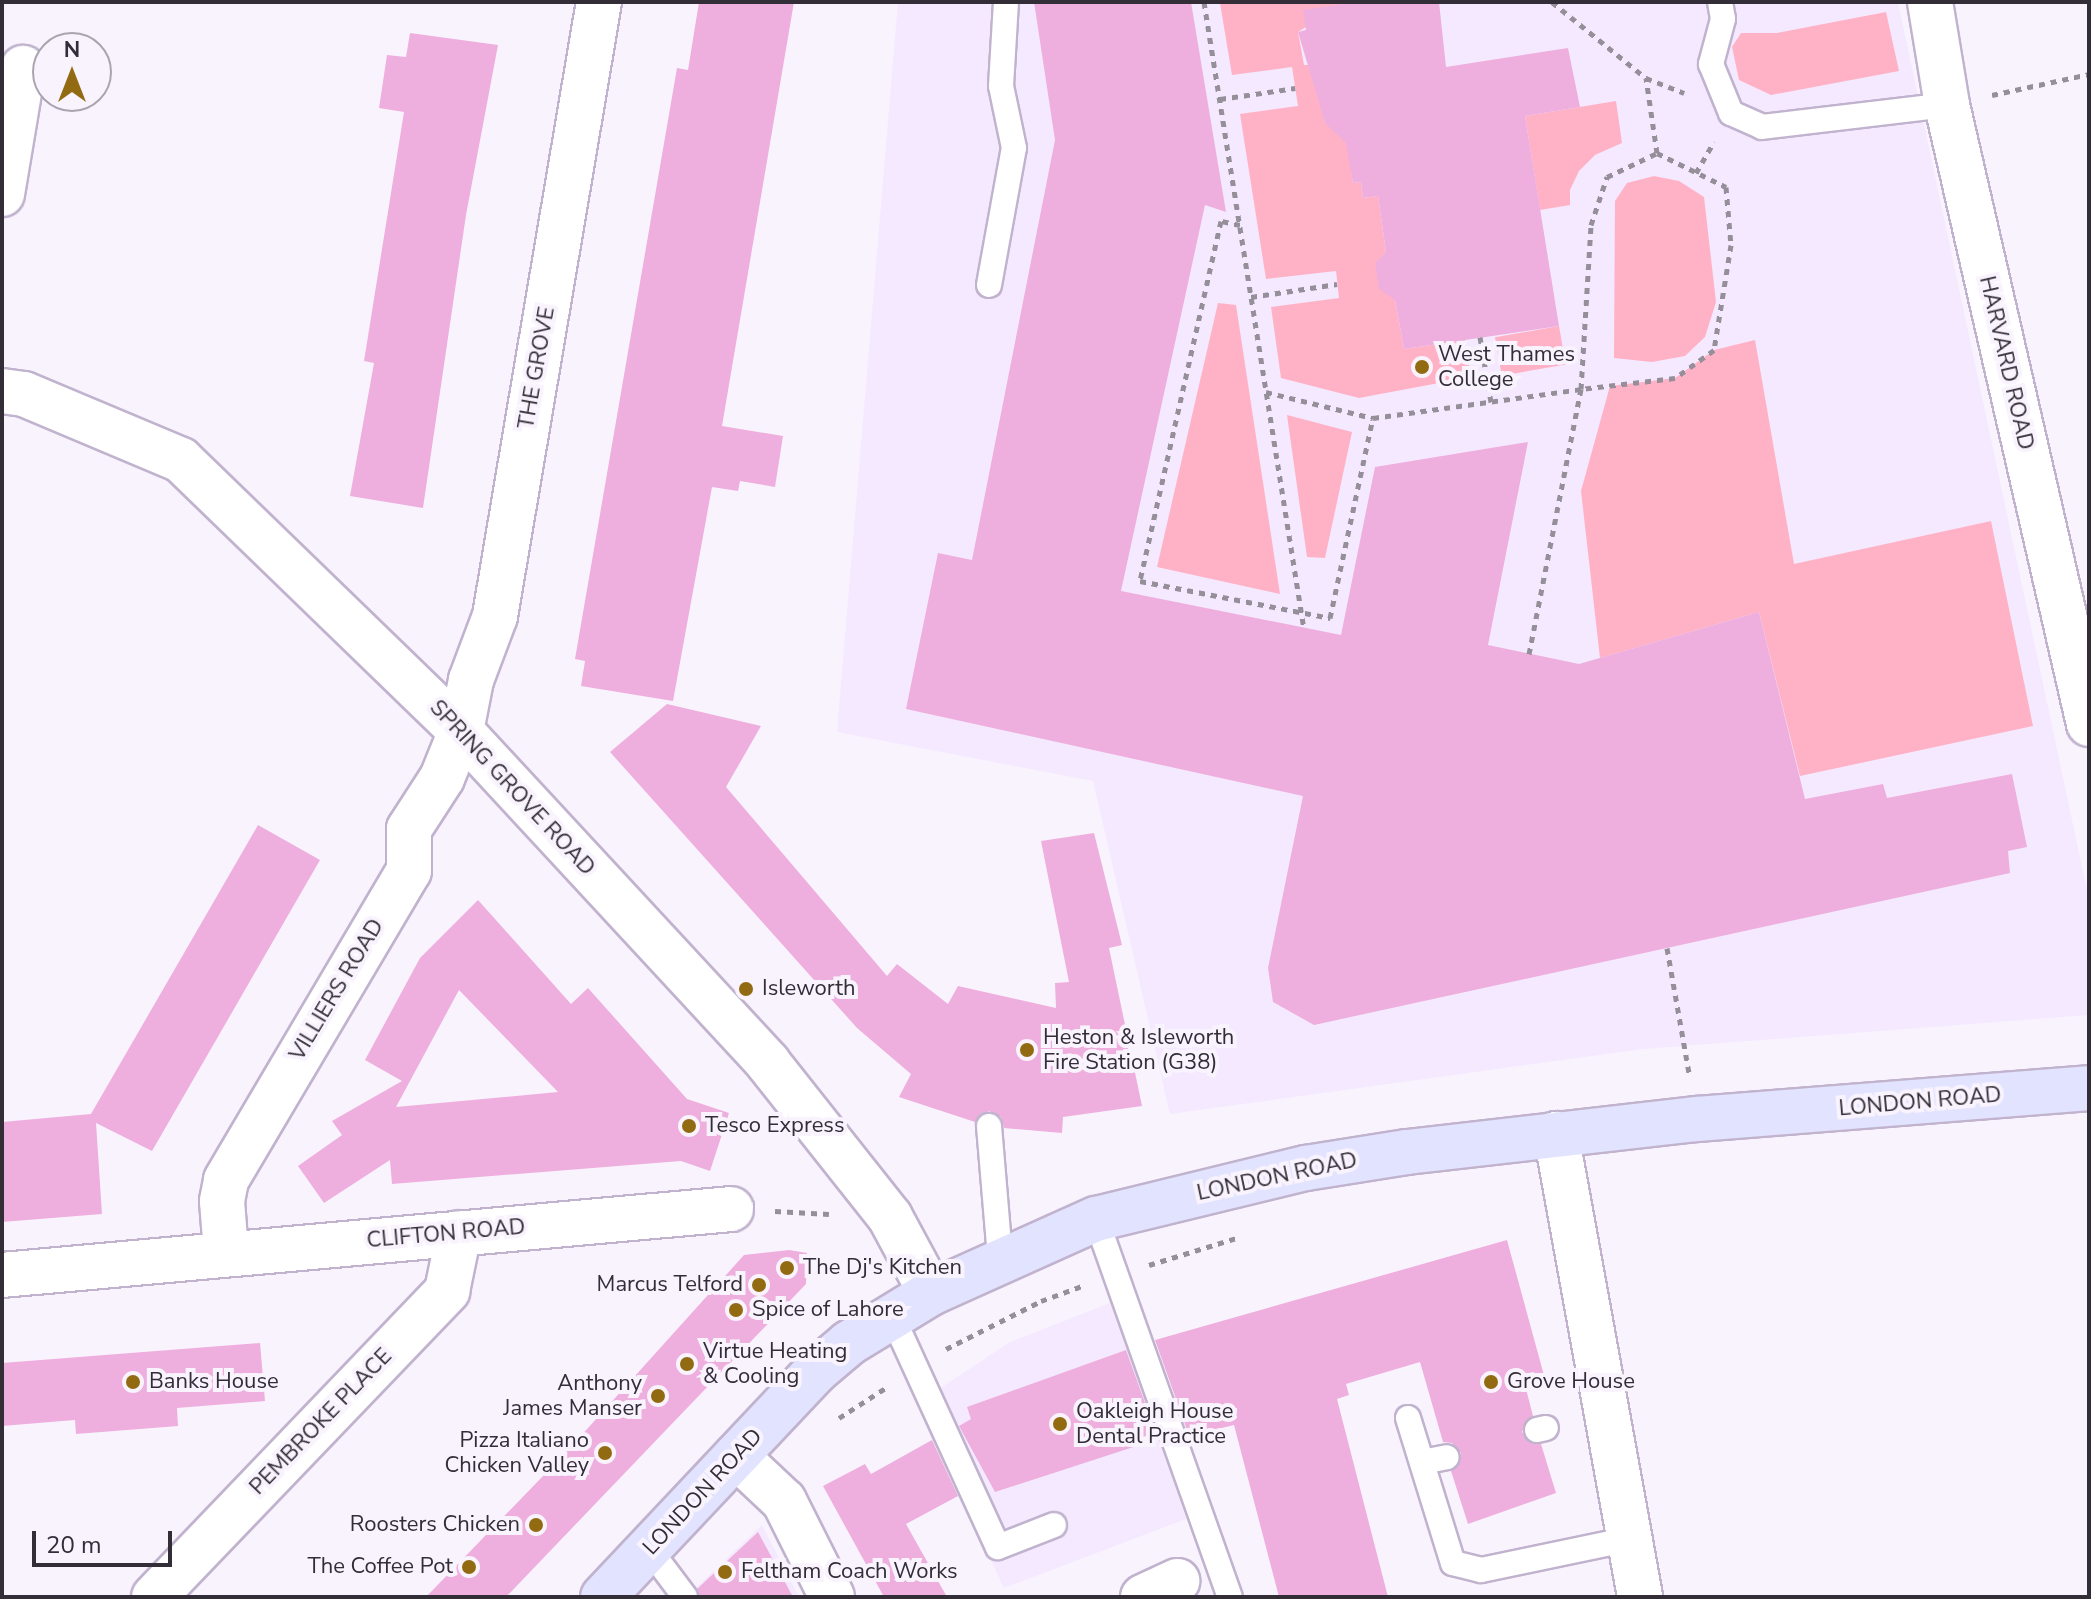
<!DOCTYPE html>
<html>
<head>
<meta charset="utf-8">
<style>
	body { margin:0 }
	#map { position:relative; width:2091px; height:1599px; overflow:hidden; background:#f9f3fe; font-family:"Nunito Sans",sans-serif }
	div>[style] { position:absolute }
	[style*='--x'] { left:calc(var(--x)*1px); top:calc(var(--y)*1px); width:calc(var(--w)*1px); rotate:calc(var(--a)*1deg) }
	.built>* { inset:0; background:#f4e9fe }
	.green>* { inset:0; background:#ffb2c6; transform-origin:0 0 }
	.building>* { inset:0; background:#eeafde }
	.path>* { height:5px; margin-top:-2.5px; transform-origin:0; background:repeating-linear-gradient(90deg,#958f9a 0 6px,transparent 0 12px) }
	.roads { filter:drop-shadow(2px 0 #c1b3ce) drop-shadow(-2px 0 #c1b3ce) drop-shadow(0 2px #c1b3ce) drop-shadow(0 -2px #c1b3ce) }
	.lane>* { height:24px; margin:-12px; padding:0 12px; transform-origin:12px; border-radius:12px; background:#fff }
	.street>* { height:44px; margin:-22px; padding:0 22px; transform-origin:22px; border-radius:22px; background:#fff }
	.secondary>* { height:44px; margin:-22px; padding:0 22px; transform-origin:22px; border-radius:22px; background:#fff }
	.primary>* { height:44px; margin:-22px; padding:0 22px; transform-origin:22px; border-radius:22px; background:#e2e3fe }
	.dots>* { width:22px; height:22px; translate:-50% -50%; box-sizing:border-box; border:4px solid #f9f3fe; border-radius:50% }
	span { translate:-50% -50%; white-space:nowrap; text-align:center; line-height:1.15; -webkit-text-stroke:8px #f9f3fe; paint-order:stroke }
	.poi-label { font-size:22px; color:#332d38 }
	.left { translate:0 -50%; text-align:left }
	.right { translate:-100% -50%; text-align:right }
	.street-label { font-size:22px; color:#332d38 }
	.frame { position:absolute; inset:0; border:4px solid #332d38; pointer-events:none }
	.north { position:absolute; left:32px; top:32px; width:80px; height:80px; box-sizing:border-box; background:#f9f3fe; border:2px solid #aaa4af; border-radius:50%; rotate:0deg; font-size:22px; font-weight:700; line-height:32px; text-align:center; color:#332d38 }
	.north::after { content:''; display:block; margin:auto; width:28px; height:36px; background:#916a12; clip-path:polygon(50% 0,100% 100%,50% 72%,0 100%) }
	.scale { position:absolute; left:32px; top:1531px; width:140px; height:36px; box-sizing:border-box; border:4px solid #332d38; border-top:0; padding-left:10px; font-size:24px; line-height:28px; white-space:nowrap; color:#332d38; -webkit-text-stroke:6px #f9f3fe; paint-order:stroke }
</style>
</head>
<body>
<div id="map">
	<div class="built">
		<div style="clip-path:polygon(898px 2px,1898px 2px,2089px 900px,2088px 1015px,1643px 1049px,1170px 1114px,1093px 781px,837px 732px)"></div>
		<div style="clip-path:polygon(1115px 1301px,1186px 1519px,1004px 1588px,918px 1403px,1010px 1342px)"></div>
		<div style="clip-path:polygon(762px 1525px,799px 1597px,686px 1597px)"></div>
	</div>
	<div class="green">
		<div style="clip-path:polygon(1346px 2px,1298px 32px,1304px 65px,1311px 65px,1325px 123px,1347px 138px,1353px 183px,1361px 182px,1363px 198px,1378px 196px,1386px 252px,1375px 264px,1395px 300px,1404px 349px,1465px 340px,1471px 377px,1359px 398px,1281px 378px,1271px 307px,1339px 298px,1336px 271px,1266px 279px,1240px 114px,1298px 106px,1292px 67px,1232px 75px,1220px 3px)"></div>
		<div style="clip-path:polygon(1886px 12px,1899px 71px,1771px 95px,1739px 80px,1732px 47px,1741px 33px,1777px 33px)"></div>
		<div style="clip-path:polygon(1616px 101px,1622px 143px,1595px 155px,1579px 171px,1570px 190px,1570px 205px,1540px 210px,1525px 116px)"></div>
		<div style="clip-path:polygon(1654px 176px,1679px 181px,1704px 197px,1716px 302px,1705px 337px,1685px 356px,1652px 362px,1614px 358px,1615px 201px,1627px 183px)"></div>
		<div style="clip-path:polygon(1218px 303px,1236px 305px,1280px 594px,1157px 567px)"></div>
		<div style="left:1559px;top:326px;width:39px;height:65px;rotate:80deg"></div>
		<div style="clip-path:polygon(1755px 340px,1794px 564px,1991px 521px,2033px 726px,1800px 776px,1759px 612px,1600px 658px,1581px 491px,1610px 386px,1675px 378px,1714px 350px)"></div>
		<div style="clip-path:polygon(1287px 415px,1352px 432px,1325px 558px,1307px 557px)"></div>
	</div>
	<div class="building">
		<div style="clip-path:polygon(699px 2px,794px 2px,722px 426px,783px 436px,775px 487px,740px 481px,738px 491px,712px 487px,673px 701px,581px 686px,585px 661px,575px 659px,677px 68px,688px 70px)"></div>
		<div style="clip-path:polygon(1034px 2px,1191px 2px,1226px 212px,1205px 205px,1121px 591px,1341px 635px,1375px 467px,1528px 442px,1488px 645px,1579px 664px,1759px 612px,1805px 799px,1883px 784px,1887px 798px,2012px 774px,2027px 847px,2008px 851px,2010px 873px,1314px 1025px,1273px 1002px,1268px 968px,1303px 796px,906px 709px,938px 553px,972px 560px,1055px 140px)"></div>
		<div style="clip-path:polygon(1357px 2px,1439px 2px,1446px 67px,1568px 48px,1580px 107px,1525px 116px,1559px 326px,1404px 349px,1395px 300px,1379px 289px,1375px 263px,1386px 252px,1378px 196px,1363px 198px,1361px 182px,1353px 183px,1346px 143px,1325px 123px,1298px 32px,1306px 30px,1303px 10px)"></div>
		<div style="clip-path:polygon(410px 33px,498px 45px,466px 215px,423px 508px,350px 496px,374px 363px,364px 361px,404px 112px,379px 108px,387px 55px,406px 57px)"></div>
		<div style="clip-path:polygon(667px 704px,761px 726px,726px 787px,887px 976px,897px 964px,948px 1004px,958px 986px,1056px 1008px,1055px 983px,1069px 982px,1041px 841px,1094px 833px,1122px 945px,1109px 948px,1142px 1106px,1063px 1117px,1062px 1133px,1004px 1128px,1001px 1117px,989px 1111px,975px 1122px,899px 1097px,911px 1074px,857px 1028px,610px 752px)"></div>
		<div style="clip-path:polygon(258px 825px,320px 860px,152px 1151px,96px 1123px,102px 1214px,2px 1222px,2px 1122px,91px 1114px)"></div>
		<div style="clip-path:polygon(evenodd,478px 900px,571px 1004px,588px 988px,687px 1099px,729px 1113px,710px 1171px,681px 1161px,392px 1184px,390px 1160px,324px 1203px,298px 1166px,342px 1135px,332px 1121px,402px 1081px,365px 1060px,420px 958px,478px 900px,459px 990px,558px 1092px,396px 1107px,459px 990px)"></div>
		<div style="clip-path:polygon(1507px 1240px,1545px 1379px,1525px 1385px,1533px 1416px,1522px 1432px,1532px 1444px,1541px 1444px,1556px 1493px,1468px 1524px,1451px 1471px,1461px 1453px,1452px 1443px,1443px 1442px,1420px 1362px,1346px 1384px,1349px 1395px,1337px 1399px,1388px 1597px,1279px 1597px,1234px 1425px,1198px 1434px,1196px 1427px,1187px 1430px,1155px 1340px)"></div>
		<div style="clip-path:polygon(789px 1250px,807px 1253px,806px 1284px,506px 1597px,426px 1597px,570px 1448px,744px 1255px)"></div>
		<div style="clip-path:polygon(260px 1343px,265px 1401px,177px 1408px,178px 1426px,76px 1434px,75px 1420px,2px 1426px,2px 1363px)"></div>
		<div style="clip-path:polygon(1126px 1350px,1158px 1439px,995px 1492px,959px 1426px,971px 1419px,967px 1407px)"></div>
		<div style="clip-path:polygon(932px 1440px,958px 1496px,906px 1524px,947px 1597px,884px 1597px,823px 1486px,865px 1464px,871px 1474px)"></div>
		<div style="clip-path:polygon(758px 1532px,793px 1597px,700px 1597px,697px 1589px)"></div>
	</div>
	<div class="path">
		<div style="--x:1204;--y:2;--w:635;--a:80.94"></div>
		<div style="--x:1552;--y:2;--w:121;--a:39"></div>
		<div style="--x:1992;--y:95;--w:99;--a:-12.2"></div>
		<div style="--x:1220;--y:99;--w:76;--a:-8.3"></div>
		<div style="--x:1657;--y:153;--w:77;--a:26.2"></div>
		<div style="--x:1726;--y:187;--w:58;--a:85.1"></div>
		<div style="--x:1731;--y:245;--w:106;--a:99.2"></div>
		<div style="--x:1714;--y:350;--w:48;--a:144.3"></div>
		<div style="--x:1675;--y:378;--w:95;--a:173.3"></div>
		<div style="--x:1581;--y:389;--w:164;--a:-86.5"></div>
		<div style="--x:1591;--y:225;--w:51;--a:-71.6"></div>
		<div style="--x:1607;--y:177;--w:55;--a:-25.6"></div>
		<div style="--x:1657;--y:153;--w:76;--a:-98.3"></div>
		<div style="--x:1646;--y:78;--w:41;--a:21.5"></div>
		<div style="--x:1696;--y:173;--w:36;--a:-60"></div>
		<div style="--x:1240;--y:225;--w:19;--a:-168"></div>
		<div style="--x:1221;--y:221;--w:369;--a:102.7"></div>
		<div style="--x:1140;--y:581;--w:194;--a:11"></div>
		<div style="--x:1330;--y:618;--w:205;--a:-77.9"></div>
		<div style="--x:1251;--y:297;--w:87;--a:-8.6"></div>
		<div style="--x:1480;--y:337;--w:66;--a:80.4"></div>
		<div style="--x:1266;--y:392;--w:110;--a:13.7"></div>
		<div style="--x:1373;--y:418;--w:210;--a:-7.9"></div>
		<div style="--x:1581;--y:389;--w:270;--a:101.1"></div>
		<div style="--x:1667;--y:948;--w:127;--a:80"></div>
		<div style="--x:775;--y:1211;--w:54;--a:3.2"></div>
		<div style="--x:1149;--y:1265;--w:91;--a:-17.2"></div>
		<div style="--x:946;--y:1349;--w:106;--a:-26.8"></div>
		<div style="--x:1041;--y:1301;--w:44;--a:-20.1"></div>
		<div style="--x:839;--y:1418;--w:57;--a:-32.9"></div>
	</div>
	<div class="roads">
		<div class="lane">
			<div style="--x:1720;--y:2;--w:17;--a:80"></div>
			<div style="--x:1723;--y:19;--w:47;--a:104.9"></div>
			<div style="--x:1711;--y:64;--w:53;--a:67.8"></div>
			<div style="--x:1731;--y:113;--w:34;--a:24"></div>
			<div style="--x:1762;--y:127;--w:186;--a:-6.8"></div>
			<div style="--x:989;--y:285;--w:139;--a:-79.7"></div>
			<div style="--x:1014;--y:148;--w:63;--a:-101.8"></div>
			<div style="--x:1001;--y:86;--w:84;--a:-86.6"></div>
			<div style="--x:989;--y:1126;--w:132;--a:85.2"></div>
			<div style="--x:1096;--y:1219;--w:401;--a:70.5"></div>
			<div style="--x:892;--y:1316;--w:254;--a:65.4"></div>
			<div style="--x:998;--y:1547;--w:60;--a:-21.4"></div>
			<div style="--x:1408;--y:1418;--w:152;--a:72.8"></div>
			<div style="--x:1453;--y:1563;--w:29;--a:14"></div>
			<div style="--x:1481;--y:1570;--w:151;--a:-11.8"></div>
			<div style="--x:1537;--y:1430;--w:9;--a:-13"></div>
			<div style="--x:1422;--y:1462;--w:25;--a:-11"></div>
			<div style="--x:649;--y:1549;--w:60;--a:53.1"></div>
		</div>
		<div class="street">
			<div style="--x:1930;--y:2;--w:104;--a:80.6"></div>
			<div style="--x:1947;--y:105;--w:635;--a:77.08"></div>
			<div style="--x:2;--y:194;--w:128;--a:-80.5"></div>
			<div style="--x:1556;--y:1134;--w:471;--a:79.7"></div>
			<div style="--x:226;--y:1252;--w:51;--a:-94.5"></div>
			<div style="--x:222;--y:1201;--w:21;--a:-79"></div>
			<div style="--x:226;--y:1180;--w:359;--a:-59.4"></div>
			<div style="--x:409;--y:871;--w:42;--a:-90"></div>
			<div style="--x:409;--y:829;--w:61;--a:-57.1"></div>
			<div style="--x:442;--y:778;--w:51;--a:-68"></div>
			<div style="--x:2;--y:1275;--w:732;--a:-5.17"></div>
			<div style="--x:736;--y:1456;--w:66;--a:43.2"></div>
			<div style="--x:784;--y:1501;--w:107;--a:63.4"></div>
			<div style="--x:154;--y:1597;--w:424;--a:-46.2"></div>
			<div style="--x:447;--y:1291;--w:59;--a:-78.3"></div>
			<div style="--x:1143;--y:1597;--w:38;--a:-25"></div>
		</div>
		<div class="secondary">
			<div style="--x:2;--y:391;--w:22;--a:8"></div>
			<div style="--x:24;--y:394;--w:170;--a:22.8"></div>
			<div style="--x:181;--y:460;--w:390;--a:44.1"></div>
			<div style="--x:461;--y:731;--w:452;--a:47.2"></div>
			<div style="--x:768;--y:1063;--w:196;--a:51.6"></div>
			<div style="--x:890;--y:1217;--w:86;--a:61.7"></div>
			<div style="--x:461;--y:731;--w:52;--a:-78.9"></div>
			<div style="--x:471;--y:680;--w:68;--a:-69.4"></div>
			<div style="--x:495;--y:616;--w:623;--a:-80.39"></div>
		</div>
		<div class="primary">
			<div style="--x:603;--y:1597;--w:311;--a:-46.7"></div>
			<div style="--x:816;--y:1371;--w:43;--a:-40.3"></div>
			<div style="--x:849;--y:1343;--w:96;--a:-31.4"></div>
			<div style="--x:931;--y:1293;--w:181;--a:-24.2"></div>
			<div style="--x:1096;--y:1219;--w:216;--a:-13.7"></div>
			<div style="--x:1306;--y:1168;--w:102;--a:-9"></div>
			<div style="--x:1407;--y:1152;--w:292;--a:-6.5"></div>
			<div style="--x:1697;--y:1119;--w:393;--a:-4.5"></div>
		</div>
	</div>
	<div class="dots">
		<div style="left:1422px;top:367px;background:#916a12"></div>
		<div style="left:746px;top:989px;background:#916a12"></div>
		<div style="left:1027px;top:1050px;background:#916a12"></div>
		<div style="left:689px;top:1126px;background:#916a12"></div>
		<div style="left:787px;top:1268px;background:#916a12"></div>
		<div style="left:759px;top:1285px;background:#916a12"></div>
		<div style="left:736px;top:1310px;background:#916a12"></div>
		<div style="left:687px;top:1364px;background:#916a12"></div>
		<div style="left:133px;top:1382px;background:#916a12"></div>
		<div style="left:1491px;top:1382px;background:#916a12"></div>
		<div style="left:658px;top:1396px;background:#916a12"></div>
		<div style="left:1060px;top:1424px;background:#916a12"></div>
		<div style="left:605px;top:1453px;background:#916a12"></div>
		<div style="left:536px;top:1525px;background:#916a12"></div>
		<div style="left:469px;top:1567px;background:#916a12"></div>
		<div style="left:725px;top:1572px;background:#916a12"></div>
	</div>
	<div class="poi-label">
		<span class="left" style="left:1438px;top:367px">West Thames<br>College</span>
		<span class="left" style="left:762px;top:989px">Isleworth</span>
		<span class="left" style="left:1043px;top:1050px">Heston &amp; Isleworth<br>Fire Station (G38)</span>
		<span class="left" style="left:705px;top:1126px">Tesco Express</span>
		<span class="left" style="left:803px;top:1268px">The Dj's Kitchen</span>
		<span class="right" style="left:743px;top:1285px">Marcus Telford</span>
		<span class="left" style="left:752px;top:1310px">Spice of Lahore</span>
		<span class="left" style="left:703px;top:1364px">Virtue Heating<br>&amp; Cooling</span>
		<span class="left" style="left:149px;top:1382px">Banks House</span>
		<span class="left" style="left:1507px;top:1382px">Grove House</span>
		<span class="right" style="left:642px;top:1396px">Anthony<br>James Manser</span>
		<span class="left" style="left:1076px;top:1424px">Oakleigh House<br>Dental Practice</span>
		<span class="right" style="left:589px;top:1453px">Pizza Italiano<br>Chicken Valley</span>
		<span class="right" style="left:520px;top:1525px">Roosters Chicken</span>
		<span class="right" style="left:453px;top:1567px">The Coffee Pot</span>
		<span class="left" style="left:741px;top:1572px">Feltham Coach Works</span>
	</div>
	<div class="street-label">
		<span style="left:2006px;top:363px;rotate:77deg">HARVARD ROAD</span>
		<span style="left:537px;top:368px;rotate:-80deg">THE GROVE</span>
		<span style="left:512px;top:788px;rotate:47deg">SPRING GROVE ROAD</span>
		<span style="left:337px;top:990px;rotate:-59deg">VILLIERS ROAD</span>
		<span style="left:1920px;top:1102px;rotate:-5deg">LONDON ROAD</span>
		<span style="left:1277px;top:1177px;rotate:-12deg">LONDON ROAD</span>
		<span style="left:446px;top:1234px;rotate:-5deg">CLIFTON ROAD</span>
		<span style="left:321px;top:1422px;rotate:-46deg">PEMBROKE PLACE</span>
		<span style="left:703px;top:1492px;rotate:-47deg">LONDON ROAD</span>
	</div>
	<div class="frame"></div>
	<div class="north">N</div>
	<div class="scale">20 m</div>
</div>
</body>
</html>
